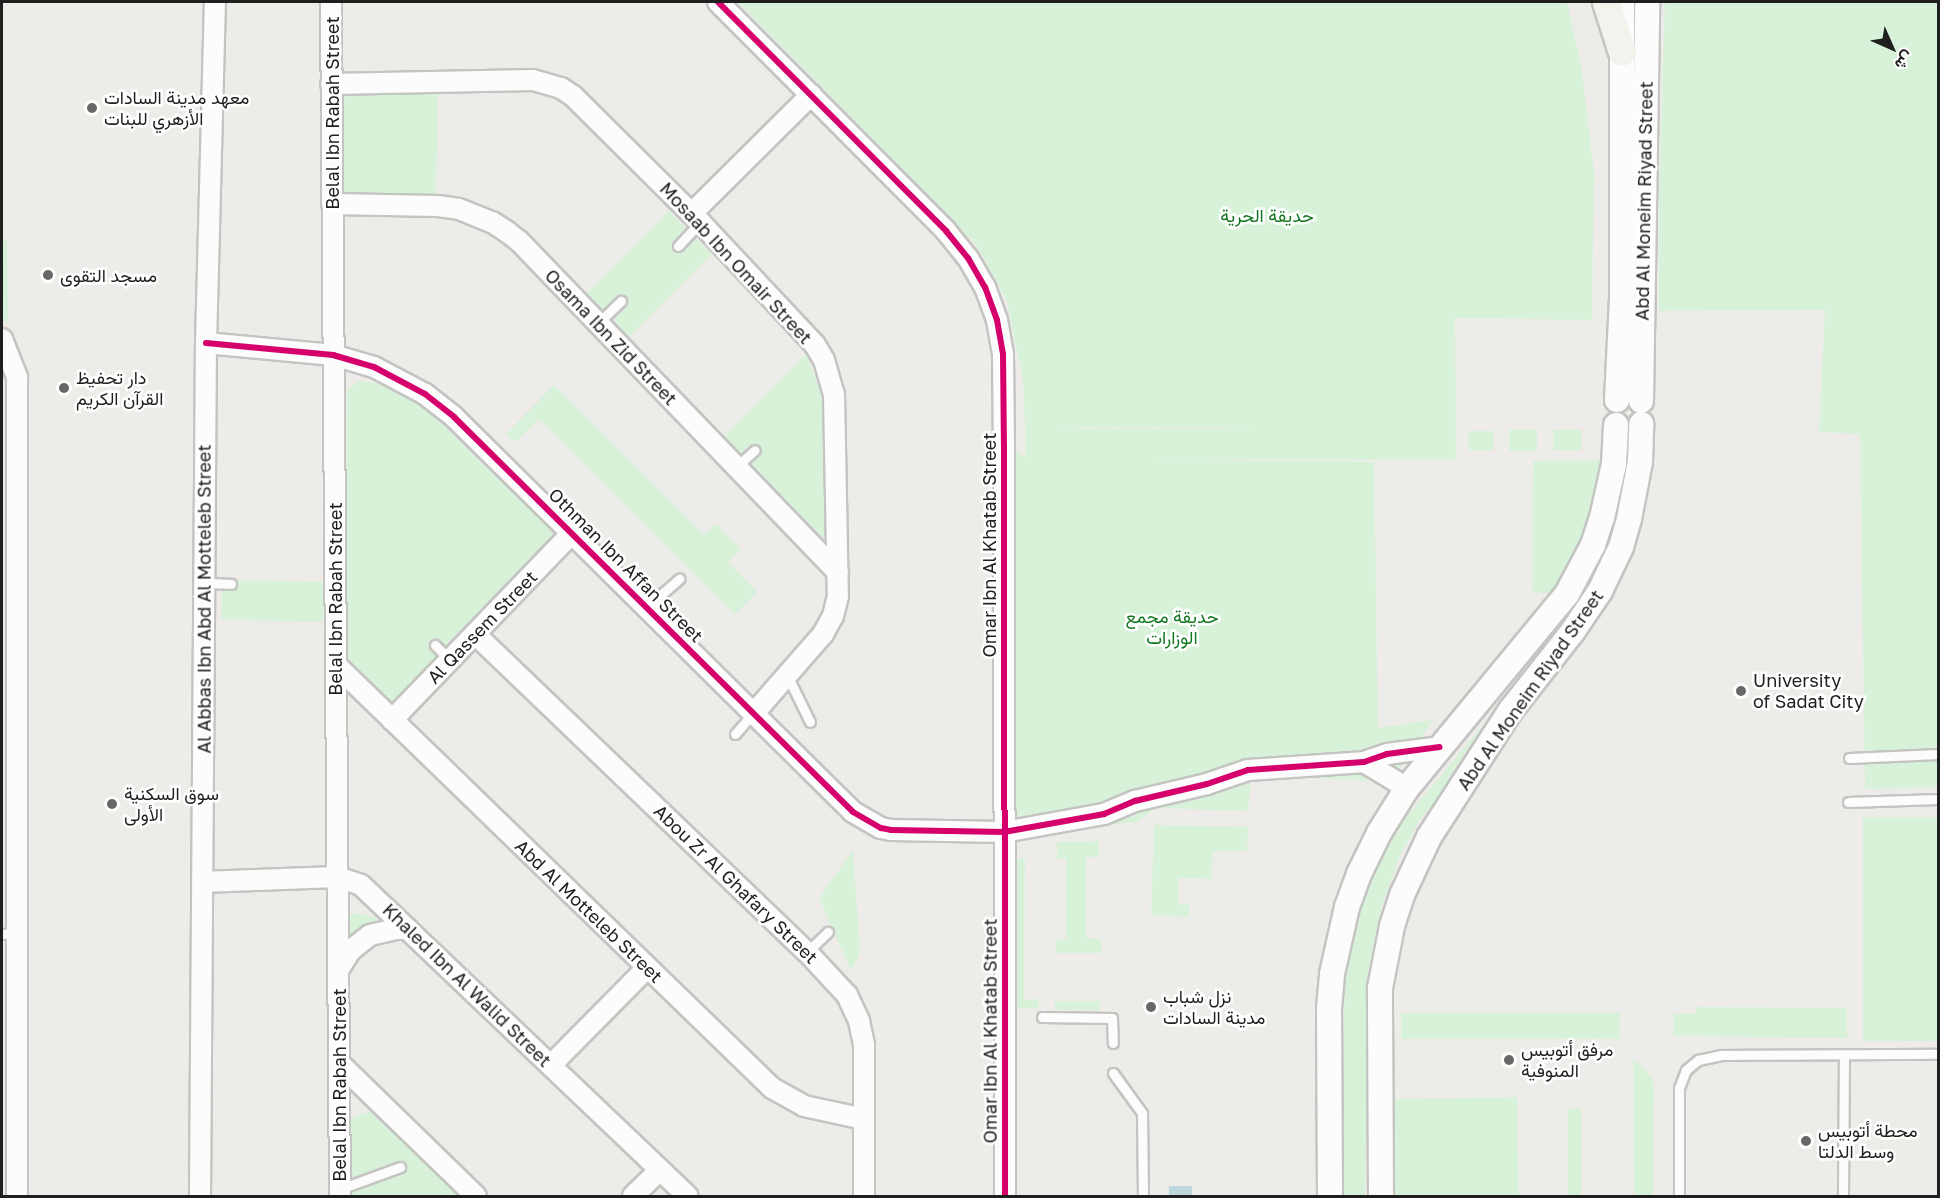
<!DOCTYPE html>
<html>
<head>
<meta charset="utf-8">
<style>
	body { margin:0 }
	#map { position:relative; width:1940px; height:1198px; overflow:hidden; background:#edece9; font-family:"Golos Text",Vazirmatn,sans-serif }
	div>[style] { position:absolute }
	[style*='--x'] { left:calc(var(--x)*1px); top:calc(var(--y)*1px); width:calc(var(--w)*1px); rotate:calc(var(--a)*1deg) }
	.park>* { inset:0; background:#d8f2da; transform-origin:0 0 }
	.water>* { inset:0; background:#bed6de; transform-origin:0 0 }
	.roads { filter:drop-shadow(2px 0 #c4c4c2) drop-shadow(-2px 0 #c4c4c2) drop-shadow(0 2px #c4c4c2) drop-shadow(0 -2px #c4c4c2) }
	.service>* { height:9px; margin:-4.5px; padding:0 4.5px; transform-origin:4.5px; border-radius:4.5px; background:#fcfcfc }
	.minor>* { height:20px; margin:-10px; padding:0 10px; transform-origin:10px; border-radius:10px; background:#fcfcfc }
	.tertiary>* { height:24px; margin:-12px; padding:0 12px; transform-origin:12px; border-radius:12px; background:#fcfcfc }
	.secondary>* { height:27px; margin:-13.5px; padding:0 13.5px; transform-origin:13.5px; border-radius:13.5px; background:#f2f3ec }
	.cycleway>* { height:6px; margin:-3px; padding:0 3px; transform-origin:3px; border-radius:3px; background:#d6006c }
	.dots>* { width:16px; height:16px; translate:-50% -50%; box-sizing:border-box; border:3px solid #fff; border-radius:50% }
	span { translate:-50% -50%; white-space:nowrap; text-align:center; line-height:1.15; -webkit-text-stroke:5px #fff; paint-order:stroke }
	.poi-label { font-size:18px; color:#1f1f1f }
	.left { translate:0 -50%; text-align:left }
	.street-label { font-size:18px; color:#1f1f1f }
	.park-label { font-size:18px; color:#14771f }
	.frame { position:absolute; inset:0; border:3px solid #1f1f1f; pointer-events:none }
	.north { position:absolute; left:1862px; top:18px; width:60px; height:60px; -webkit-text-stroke:4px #fff; paint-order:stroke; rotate:135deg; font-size:16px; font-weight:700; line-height:24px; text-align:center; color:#1f1f1f }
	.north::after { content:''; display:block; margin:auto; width:21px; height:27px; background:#1f1f1f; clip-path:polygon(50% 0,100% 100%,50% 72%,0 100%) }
</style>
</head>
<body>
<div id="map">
	<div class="park">
		<div style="clip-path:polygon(evenodd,738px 2px,1567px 2px,1581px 64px,1594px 172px,1592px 320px,1455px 318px,1456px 460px,1148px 459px,1374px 462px,1378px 728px,1433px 720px,1390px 782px,1251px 775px,1248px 811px,1156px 808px,1137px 822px,1004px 832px,1004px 445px,1025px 457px,1025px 428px,1023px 381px,1007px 301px,976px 244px,738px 2px,1084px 427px,1227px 428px,1256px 429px,1057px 428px,1084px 427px)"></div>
		<div style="clip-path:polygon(1665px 2px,1938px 2px,1938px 788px,1865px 789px,1860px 434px,1819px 432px,1825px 310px,1659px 311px,1659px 196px)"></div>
		<div style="clip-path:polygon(349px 93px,438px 94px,436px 198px,350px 196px,343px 191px,344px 98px)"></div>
		<div style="left:669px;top:211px;width:61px;height:121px;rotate:45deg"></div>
		<div style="clip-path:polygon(7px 239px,8px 324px,2px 317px,2px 241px)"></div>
		<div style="clip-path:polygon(806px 354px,825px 401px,824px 541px,724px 437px)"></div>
		<div style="clip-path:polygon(358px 381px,376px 383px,396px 391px,425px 407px,562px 538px,393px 705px,377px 697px,355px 677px,345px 653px,347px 390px)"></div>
		<div style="clip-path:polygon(554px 385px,704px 535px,716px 524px,741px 549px,728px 562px,757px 592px,735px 614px,539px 419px,515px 442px,506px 434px)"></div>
		<div style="left:1509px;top:430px;width:28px;height:21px"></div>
		<div style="left:1553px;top:430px;width:28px;height:20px"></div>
		<div style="left:1468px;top:431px;width:25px;height:19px"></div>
		<div style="clip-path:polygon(1604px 460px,1598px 514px,1559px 594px,1532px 592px,1533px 461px)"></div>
		<div style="left:222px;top:580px;width:102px;height:40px;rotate:1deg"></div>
		<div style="clip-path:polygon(1484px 724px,1491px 729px,1420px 820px,1402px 851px,1382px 905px,1368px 971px,1365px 1196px,1341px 1196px,1340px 1098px,1346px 967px,1362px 900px,1387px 847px,1409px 814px)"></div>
		<div style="left:1938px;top:817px;width:224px;height:75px;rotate:90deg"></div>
		<div style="clip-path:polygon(1154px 825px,1248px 827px,1247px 851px,1213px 851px,1212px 879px,1179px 878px,1178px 904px,1189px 905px,1189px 917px,1151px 916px)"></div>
		<div style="clip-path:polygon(1099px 841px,1099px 857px,1086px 857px,1086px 938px,1101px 939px,1101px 953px,1056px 953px,1056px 940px,1066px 939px,1066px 859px,1057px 859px,1057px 842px)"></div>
		<div style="clip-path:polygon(853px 850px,860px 952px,851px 971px,819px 898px)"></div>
		<div style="clip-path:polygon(1025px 858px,1024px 1000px,1039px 999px,1039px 1008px,1014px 1008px,1014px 859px)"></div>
		<div style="clip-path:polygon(357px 913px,376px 918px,386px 926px,346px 951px,346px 918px)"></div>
		<div style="left:1055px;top:1001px;width:45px;height:9px"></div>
		<div style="clip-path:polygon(1696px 1007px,1847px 1008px,1847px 1038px,1673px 1036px,1674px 1014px,1695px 1014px)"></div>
		<div style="left:1401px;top:1013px;width:219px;height:26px"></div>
		<div style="clip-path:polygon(1633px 1059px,1645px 1069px,1652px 1079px,1654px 1089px,1653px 1196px,1634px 1196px)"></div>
		<div style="left:1517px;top:1097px;width:99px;height:127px;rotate:89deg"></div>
		<div style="left:1568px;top:1109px;width:13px;height:87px"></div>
		<div style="clip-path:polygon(368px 1112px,374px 1112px,457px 1196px,349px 1196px,348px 1129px,353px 1117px)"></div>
	</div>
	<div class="water">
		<div style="left:1169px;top:1186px;width:23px;height:10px"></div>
	</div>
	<div class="roads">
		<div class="service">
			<div style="--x:678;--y:246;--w:33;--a:-47"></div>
			<div style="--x:598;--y:323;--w:32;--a:-44"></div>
			<div style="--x:736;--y:467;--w:25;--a:-42"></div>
			<div style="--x:204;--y:583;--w:27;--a:2"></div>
			<div style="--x:647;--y:607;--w:43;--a:-41.2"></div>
			<div style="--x:435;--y:645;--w:21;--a:45"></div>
			<div style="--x:787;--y:675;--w:52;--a:63.9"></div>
			<div style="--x:735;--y:734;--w:28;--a:-49"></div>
			<div style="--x:1849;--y:758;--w:89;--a:-2.6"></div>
			<div style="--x:1848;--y:802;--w:90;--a:-1.9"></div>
			<div style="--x:2;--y:934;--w:15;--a:-4"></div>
			<div style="--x:807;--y:952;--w:29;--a:-44"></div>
			<div style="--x:1042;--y:1017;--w:70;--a:0.8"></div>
			<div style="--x:1112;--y:1018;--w:25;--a:88"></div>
			<div style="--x:1113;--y:1073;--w:49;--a:54.1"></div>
			<div style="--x:1142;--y:1113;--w:83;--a:89.3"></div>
			<div style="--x:340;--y:1189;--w:64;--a:-20.1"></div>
			<div style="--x:1679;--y:1196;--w:108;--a:-90"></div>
			<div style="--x:1679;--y:1088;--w:19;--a:-69"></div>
			<div style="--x:1686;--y:1070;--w:16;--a:-40"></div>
			<div style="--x:1698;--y:1060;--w:24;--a:-12"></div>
			<div style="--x:1721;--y:1055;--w:217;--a:-0.3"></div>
			<div style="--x:1843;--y:1196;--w:141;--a:-89.6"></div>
		</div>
		<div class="minor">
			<div style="--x:331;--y:2;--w:1194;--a:89.57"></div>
			<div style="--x:718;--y:2;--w:323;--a:45.1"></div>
			<div style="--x:946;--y:231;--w:35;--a:51"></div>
			<div style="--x:968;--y:258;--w:34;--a:60"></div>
			<div style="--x:985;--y:287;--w:35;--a:70"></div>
			<div style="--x:997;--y:320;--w:35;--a:80"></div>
			<div style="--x:1003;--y:354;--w:91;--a:89.4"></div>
			<div style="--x:1004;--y:445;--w:751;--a:89.92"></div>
			<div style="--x:331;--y:84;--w:202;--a:-1.1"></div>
			<div style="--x:533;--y:80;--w:29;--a:16"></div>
			<div style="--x:561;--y:88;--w:14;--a:34"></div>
			<div style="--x:573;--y:96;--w:179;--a:44.8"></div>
			<div style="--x:700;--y:222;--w:168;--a:46.9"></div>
			<div style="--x:815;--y:345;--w:17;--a:59"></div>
			<div style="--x:824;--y:360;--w:35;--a:74"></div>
			<div style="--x:834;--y:394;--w:202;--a:88.9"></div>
			<div style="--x:838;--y:596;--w:21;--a:104"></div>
			<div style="--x:833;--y:616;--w:21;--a:119"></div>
			<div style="--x:823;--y:634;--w:105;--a:131.1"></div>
			<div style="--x:332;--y:204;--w:106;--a:1.1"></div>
			<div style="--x:438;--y:206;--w:21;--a:8"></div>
			<div style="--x:459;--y:209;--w:35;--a:22"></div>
			<div style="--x:492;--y:222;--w:17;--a:33"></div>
			<div style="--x:506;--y:231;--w:16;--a:38"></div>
			<div style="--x:519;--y:241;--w:460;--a:46.1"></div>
			<div style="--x:692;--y:213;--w:168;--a:-44.8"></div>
			<div style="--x:2;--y:339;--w:41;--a:68.5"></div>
			<div style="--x:17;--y:377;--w:819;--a:90"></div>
			<div style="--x:206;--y:343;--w:128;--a:5.4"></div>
			<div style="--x:333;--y:355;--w:43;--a:16.3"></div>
			<div style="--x:374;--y:367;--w:58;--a:27.9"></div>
			<div style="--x:425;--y:394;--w:37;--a:38"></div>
			<div style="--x:454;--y:417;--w:561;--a:44.71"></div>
			<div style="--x:853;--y:812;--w:32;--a:30"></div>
			<div style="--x:881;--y:828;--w:10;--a:11"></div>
			<div style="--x:891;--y:830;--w:113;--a:1"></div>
			<div style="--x:1004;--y:832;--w:102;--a:-10.2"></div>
			<div style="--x:1104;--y:814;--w:34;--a:-23"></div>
			<div style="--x:1135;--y:801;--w:74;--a:-13.3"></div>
			<div style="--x:1207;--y:784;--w:43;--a:-18.9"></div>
			<div style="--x:1248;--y:770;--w:116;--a:-3.9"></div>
			<div style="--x:1364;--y:762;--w:24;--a:-19"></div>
			<div style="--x:1387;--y:754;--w:53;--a:-7.5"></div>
			<div style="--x:475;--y:634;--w:460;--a:43.8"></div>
			<div style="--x:807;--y:952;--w:59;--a:47.1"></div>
			<div style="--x:847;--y:995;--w:29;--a:65"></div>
			<div style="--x:859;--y:1021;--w:25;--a:78"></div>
			<div style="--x:864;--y:1045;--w:151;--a:90"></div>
			<div style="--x:336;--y:665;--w:607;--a:44.13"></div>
			<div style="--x:772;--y:1088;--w:37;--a:29"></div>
			<div style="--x:804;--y:1106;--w:61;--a:12.2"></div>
			<div style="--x:392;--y:720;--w:260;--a:-46.1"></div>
			<div style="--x:1364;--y:762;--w:50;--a:31.2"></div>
			<div style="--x:202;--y:882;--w:135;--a:-2.1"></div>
			<div style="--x:337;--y:877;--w:25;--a:18"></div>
			<div style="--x:361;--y:885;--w:451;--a:43.6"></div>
			<div style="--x:338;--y:970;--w:24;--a:-57"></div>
			<div style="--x:351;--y:950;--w:24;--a:-38"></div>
			<div style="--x:370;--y:935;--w:26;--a:-13"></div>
			<div style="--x:395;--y:929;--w:13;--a:0"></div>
			<div style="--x:339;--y:1063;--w:191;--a:44.2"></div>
			<div style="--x:551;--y:1065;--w:136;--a:-45.3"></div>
			<div style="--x:200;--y:1196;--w:853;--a:-89.6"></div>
			<div style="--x:206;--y:343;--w:341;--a:-88.5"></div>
			<div style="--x:633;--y:1196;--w:37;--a:-44"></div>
		</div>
		<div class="tertiary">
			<div style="--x:1617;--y:400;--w:104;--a:-87.2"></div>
			<div style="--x:1622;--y:296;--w:294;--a:-90"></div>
			<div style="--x:1641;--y:401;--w:399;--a:-89.1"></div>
			<div style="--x:1330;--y:1196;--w:187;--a:-90.3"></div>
			<div style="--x:1329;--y:1009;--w:35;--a:-85"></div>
			<div style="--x:1332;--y:974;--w:69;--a:-77.4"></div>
			<div style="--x:1347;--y:907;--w:35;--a:-70"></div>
			<div style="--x:1359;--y:874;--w:46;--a:-64"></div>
			<div style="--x:1379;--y:833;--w:53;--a:-58.1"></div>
			<div style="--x:1407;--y:788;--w:251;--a:-50.5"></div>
			<div style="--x:1567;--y:594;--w:55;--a:-62"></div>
			<div style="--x:1593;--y:545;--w:28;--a:-72"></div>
			<div style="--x:1602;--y:518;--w:55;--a:-77.5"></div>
			<div style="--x:1614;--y:464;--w:39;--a:-87"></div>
			<div style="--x:1381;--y:1196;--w:208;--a:-90.3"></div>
			<div style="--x:1380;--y:988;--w:63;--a:-79"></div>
			<div style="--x:1392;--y:926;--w:33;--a:-72"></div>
			<div style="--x:1402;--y:895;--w:64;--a:-65"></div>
			<div style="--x:1429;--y:837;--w:151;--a:-57.2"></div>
			<div style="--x:1511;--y:710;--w:100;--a:-51.9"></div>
			<div style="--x:1573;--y:631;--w:48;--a:-56"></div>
			<div style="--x:1600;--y:591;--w:49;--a:-64.5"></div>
			<div style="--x:1621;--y:547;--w:29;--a:-74"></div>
			<div style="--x:1629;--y:519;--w:58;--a:-79.1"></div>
			<div style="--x:1640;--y:462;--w:38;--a:-88"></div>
		</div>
		<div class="secondary">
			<div style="--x:1606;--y:2;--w:52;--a:72.3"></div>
		</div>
	</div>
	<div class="cycleway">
		<div style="--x:718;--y:2;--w:323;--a:45.1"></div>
		<div style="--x:946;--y:231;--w:35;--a:51"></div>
		<div style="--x:968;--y:258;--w:34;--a:60"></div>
		<div style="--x:985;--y:287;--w:35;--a:70"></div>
		<div style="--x:997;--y:320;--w:35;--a:80"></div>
		<div style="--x:1003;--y:354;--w:91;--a:89.4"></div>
		<div style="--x:1004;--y:445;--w:751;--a:89.92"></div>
		<div style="--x:206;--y:343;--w:128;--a:5.4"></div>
		<div style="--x:333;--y:355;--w:43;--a:16.3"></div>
		<div style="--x:374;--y:367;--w:58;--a:27.9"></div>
		<div style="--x:425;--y:394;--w:37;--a:38"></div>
		<div style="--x:454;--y:417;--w:561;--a:44.71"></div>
		<div style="--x:853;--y:812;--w:32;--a:30"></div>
		<div style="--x:881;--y:828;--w:10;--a:11"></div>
		<div style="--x:891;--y:830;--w:113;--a:1"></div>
		<div style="--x:1004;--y:832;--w:102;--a:-10.2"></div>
		<div style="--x:1104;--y:814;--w:34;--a:-23"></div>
		<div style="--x:1135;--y:801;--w:74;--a:-13.3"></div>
		<div style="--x:1207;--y:784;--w:43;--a:-18.9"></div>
		<div style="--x:1248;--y:770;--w:116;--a:-3.9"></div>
		<div style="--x:1364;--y:762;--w:24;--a:-19"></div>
		<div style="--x:1387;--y:754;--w:53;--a:-7.5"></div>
	</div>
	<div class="dots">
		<div style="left:92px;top:108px;background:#676766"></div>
		<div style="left:48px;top:275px;background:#676766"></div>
		<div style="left:64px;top:388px;background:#676766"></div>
		<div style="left:1741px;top:691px;background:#676766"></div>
		<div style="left:112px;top:804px;background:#676766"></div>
		<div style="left:1151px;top:1007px;background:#676766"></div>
		<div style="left:1509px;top:1060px;background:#676766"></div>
		<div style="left:1806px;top:1141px;background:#676766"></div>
	</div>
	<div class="poi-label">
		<span class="left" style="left:104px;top:108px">معهد مدينة السادات<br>الأزهري للبنات</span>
		<span class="left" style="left:60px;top:275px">مسجد التقوى</span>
		<span class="left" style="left:76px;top:388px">دار تحفيظ<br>القرآن الكريم</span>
		<span class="left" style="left:1753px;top:691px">University<br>of Sadat City</span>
		<span class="left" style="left:124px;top:804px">سوق السكنية<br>الأولى</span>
		<span class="left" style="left:1163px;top:1007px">نزل شباب<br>مدينة السادات</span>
		<span class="left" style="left:1521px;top:1060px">مرفق أتوبيس<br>المنوفية</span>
		<span class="left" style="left:1818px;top:1141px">محطة أتوبيس<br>وسط الدلتا</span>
	</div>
	<div class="street-label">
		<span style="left:332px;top:113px;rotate:-90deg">Belal Ibn Rabah Street</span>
		<span style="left:1644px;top:201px;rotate:-89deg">Abd Al Moneim Riyad Street</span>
		<span style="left:736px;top:263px;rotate:47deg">Mosaab Ibn Omair Street</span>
		<span style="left:611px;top:337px;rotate:46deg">Osama Ibn Zid Street</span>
		<span style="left:989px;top:545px;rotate:-90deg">Omar Ibn Al Khatab Street</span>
		<span style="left:626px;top:565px;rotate:45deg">Othman Ibn Affan Street</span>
		<span style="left:204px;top:599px;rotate:-90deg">Al Abbas Ibn Abd Al Motteleb Street</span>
		<span style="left:335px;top:599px;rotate:-90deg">Belal Ibn Rabah Street</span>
		<span style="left:482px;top:627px;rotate:-46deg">Al Qassem Street</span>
		<span style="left:1530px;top:690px;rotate:-55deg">Abd Al Moneim Riyad Street</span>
		<span style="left:736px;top:884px;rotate:44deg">Abou Zr Al Ghafary Street</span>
		<span style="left:589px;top:911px;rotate:44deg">Abd Al Motteleb Street</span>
		<span style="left:467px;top:985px;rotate:44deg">Khaled Ibn Al Walid Street</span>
		<span style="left:990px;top:1031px;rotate:-90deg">Omar Ibn Al Khatab Street</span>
		<span style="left:339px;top:1085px;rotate:-90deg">Belal Ibn Rabah Street</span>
	</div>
	<div class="park-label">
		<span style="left:1267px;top:215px">حديقة الحرية</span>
		<span style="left:1172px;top:627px">حديقة مجمع<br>الوزارات</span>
	</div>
	<div class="frame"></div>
	<div class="north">ش</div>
</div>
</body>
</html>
